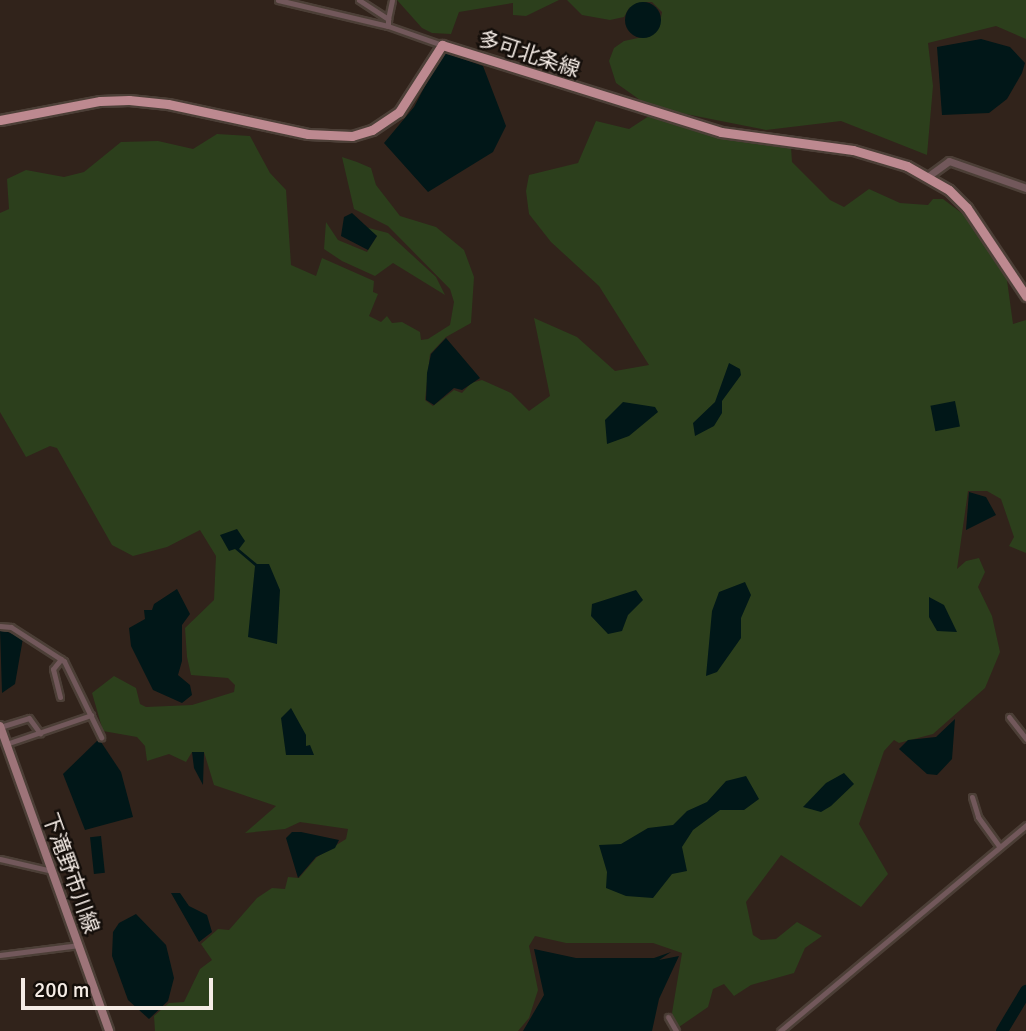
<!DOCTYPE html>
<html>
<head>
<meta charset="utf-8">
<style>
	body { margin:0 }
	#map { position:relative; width:1026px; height:1031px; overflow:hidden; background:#31231b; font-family:Signika,"Noto Sans JP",sans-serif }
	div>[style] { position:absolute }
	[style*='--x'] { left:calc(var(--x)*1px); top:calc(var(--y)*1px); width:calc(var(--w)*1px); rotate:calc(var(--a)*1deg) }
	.green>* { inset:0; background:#2c3f1c }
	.water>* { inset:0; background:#011718; transform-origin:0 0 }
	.round { border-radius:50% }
	.river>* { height:12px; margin:-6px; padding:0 6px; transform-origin:6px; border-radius:6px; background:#011718 }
	.roads { filter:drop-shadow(2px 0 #4c3f37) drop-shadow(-2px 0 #4c3f37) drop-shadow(0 2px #4c3f37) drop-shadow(0 -2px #4c3f37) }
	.minor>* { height:5px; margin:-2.5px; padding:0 2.5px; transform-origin:2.5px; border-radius:2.5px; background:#72585b }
	.tertiary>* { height:7px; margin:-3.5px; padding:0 3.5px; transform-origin:3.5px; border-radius:3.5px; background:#72585b }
	.secondary>* { height:8px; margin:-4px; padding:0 4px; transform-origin:4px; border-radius:4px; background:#9d7479 }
	.primary>* { height:9px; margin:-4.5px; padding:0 4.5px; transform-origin:4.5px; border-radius:4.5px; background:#bd8990 }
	span { translate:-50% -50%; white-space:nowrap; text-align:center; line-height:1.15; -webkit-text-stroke:5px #140e0a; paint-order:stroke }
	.street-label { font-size:21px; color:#f5ece6 }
	.scale { position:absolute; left:21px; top:978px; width:192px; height:32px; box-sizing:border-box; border:4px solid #f5ece6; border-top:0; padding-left:9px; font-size:21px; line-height:24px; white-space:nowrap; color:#f5ece6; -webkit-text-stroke:5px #140e0a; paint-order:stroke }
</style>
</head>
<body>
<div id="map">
	<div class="green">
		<div style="clip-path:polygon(397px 0,559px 0,526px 16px,513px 15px,513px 3px,459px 12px,451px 34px,432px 33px,422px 28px)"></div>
		<div style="clip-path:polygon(567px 0,1026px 0,1026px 39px,996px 26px,928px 43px,933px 86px,927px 155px,841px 121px,766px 130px,650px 107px,616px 83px,609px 61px,614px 48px,624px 41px,652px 35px,659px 28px,662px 12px,652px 2px,644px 2px,629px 8px,624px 17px,610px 20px,582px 15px)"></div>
		<div style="clip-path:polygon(649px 116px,721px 135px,791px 147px,792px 162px,830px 200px,844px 207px,869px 189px,900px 203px,928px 205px,933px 199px,943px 199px,967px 217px,1006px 273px,1013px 324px,1026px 320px,1026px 553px,1009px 546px,1014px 537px,1001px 499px,987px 491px,968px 491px,957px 569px,966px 561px,979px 558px,985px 572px,978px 587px,992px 616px,1000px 652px,985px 688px,933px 734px,899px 743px,894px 740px,884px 751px,859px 824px,888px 874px,861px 907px,781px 855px,746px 902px,753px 935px,761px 940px,776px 939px,797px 922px,822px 936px,805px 948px,794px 973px,751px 985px,734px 996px,724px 984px,713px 989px,708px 1007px,679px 1027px,672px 1013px,682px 953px,653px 943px,566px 943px,535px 936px,529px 946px,538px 990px,529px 1018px,518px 1031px,155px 1031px,154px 1016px,169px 1003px,184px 1002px,200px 969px,212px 960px,201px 944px,218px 929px,229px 930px,257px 898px,272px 888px,285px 889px,288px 877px,299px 878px,317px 857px,346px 839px,348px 829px,300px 822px,285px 829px,245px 833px,276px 806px,214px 785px,204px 752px,192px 752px,186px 762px,169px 754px,147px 761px,145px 746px,137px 737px,103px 731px,92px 693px,114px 676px,136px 688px,140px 704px,146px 707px,192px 705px,234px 692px,235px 685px,228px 678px,191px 675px,187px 657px,185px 628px,214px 600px,216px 556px,200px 530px,167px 547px,133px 556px,112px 545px,57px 448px,50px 446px,26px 457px,0 412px,0 213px,9px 209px,7px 179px,26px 170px,64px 177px,84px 172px,121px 142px,158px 141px,193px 149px,217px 134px,250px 136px,270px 173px,286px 190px,291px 265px,316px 276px,322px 258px,374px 281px,373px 292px,378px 294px,369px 316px,381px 322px,387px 316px,392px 323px,402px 322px,420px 332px,421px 340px,428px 339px,450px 325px,454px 302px,450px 289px,388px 226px,354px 209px,342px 157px,357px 162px,371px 168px,376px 185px,400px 216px,436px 227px,464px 250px,474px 277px,471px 323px,446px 337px,430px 354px,425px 400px,433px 406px,454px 390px,462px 393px,471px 383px,482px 380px,511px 393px,529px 411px,550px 396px,534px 318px,577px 337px,615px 371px,649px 365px,599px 286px,551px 242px,529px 214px,526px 191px,529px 175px,578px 163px,596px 121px,629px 129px)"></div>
		<div style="clip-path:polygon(326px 222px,338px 240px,367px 252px,377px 236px,365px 227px,388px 233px,436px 277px,445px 295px,393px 263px,375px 276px,342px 261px,324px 249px)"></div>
	</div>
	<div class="water">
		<div class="round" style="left:625px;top:2px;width:36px;height:36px"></div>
		<div style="clip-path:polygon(981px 39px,1010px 47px,1025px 63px,1022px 73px,1007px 99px,989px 113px,942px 115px,937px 47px)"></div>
		<div style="clip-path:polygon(443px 52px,483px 66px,506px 126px,493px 152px,428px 192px,384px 143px,414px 107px)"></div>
		<div style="clip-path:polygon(352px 213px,377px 236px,368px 250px,341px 236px,344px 217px)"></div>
		<div style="clip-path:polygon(446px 338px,480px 378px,462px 390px,454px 388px,434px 405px,426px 400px,427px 373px,431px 354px)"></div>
		<div style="clip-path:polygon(729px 363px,740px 369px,741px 375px,722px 401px,722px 413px,714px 426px,695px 436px,693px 423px,715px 402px)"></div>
		<div style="left:955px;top:401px;width:26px;height:25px;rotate:79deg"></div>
		<div style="clip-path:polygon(623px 402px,655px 407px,658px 412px,629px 436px,607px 444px,605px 420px)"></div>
		<div style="clip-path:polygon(969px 492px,986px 497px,996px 515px,966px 530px)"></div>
		<div style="clip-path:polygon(237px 529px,245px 541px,239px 549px,257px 564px,269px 564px,280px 590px,277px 644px,248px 637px,255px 566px,235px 549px,229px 551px,220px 535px)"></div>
		<div style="clip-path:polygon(745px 582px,751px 595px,741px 618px,741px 638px,717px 672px,706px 676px,712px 611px,719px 592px)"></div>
		<div style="clip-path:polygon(177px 589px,190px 614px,182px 625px,182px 661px,178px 675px,190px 685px,192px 695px,182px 703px,153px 690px,131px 646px,129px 628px,145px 619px,144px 610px,152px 610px,154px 604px)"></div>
		<div style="clip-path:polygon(636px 590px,643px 600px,628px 615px,622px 631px,608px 634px,591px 616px,592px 604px)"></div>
		<div style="clip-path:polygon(929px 597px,944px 605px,957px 632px,937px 631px,929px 617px)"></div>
		<div style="clip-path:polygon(0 629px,23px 638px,15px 684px,2px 693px)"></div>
		<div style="clip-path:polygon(291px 708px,306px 735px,306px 746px,310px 745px,314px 755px,286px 755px,281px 718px)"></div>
		<div style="clip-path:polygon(955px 719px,952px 759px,937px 775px,927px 774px,899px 749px,908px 740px,936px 737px)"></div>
		<div style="clip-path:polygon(99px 739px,121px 772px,133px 817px,85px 830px,63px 774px)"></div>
		<div style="clip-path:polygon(192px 752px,204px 752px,203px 785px,194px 768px)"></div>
		<div style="clip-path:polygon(844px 773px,854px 784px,831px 806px,821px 812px,803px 807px,826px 783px)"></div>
		<div style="clip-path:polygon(746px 776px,759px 799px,744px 810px,720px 810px,693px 830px,682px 847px,687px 871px,672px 874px,653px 898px,626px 896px,606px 888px,607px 872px,599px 845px,621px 844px,648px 828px,673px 825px,687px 811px,707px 802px,726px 781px)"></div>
		<div style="clip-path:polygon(292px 832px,301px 832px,339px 840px,335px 848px,316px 857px,298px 878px,286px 838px)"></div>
		<div style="left:101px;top:836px;width:37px;height:11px;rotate:84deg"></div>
		<div style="clip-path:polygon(171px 893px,180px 893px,189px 906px,207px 915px,212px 932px,199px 942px)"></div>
		<div style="clip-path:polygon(136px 914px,166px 945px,174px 978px,168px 1001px,149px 1019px,128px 1000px,112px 956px,113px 932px,119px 923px)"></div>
		<div style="clip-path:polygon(534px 949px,576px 958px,654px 958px,671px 952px,659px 960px,679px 956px,659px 999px,652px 1031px,523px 1031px,544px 995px)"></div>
	</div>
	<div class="river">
		<div style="--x:1002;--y:1031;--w:47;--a:-59"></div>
	</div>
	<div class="roads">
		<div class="minor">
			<div style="--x:278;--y:0;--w:113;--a:13.3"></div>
			<div style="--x:388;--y:26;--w:57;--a:19.4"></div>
			<div style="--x:359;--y:0;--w:35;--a:33"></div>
			<div style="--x:388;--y:19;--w:7;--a:90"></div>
			<div style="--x:388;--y:19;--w:19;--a:-78"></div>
			<div style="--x:0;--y:626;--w:11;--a:5"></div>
			<div style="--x:11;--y:627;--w:63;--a:32.7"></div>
			<div style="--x:64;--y:661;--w:85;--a:64"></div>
			<div style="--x:60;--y:697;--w:29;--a:-104"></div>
			<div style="--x:53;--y:669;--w:13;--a:-51"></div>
			<div style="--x:1009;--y:717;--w:28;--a:52"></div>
			<div style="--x:0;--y:727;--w:30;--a:-17"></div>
			<div style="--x:29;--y:718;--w:19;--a:54"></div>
			<div style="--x:6;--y:744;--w:90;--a:-18.8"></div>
			<div style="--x:972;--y:797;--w:21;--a:73"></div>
			<div style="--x:978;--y:817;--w:37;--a:54"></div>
			<div style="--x:0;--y:859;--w:53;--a:13"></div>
			<div style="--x:0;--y:955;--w:80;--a:-7.2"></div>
			<div style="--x:668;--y:1017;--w:16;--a:60"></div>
			<div style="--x:780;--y:1031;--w:321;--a:-39.9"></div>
		</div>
		<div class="tertiary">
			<div style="--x:927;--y:177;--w:27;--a:-36"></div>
			<div style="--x:949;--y:161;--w:82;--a:19.3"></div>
		</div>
		<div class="secondary">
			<div style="--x:0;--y:726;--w:324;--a:70.3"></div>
		</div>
		<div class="primary">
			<div style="--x:0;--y:120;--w:102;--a:-10.8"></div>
			<div style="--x:100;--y:101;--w:29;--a:-2"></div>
			<div style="--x:129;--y:100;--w:39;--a:6"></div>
			<div style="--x:168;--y:104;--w:143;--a:12.1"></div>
			<div style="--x:308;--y:134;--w:44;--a:2.6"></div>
			<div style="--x:352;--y:136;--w:21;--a:-17"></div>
			<div style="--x:372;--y:130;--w:32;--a:-34"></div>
			<div style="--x:399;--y:112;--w:80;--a:-57.3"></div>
			<div style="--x:442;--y:45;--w:292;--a:17.3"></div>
			<div style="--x:721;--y:132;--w:133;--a:7.8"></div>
			<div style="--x:853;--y:150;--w:56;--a:16.5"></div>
			<div style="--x:907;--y:166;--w:48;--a:29.7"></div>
			<div style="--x:949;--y:190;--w:25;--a:45"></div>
			<div style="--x:967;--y:208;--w:106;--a:56.2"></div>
		</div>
	</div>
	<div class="street-label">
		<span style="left:529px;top:54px;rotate:18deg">多可北条線</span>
		<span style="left:71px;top:873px;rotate:70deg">下滝野市川線</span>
	</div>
	<div class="scale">200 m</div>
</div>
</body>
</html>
